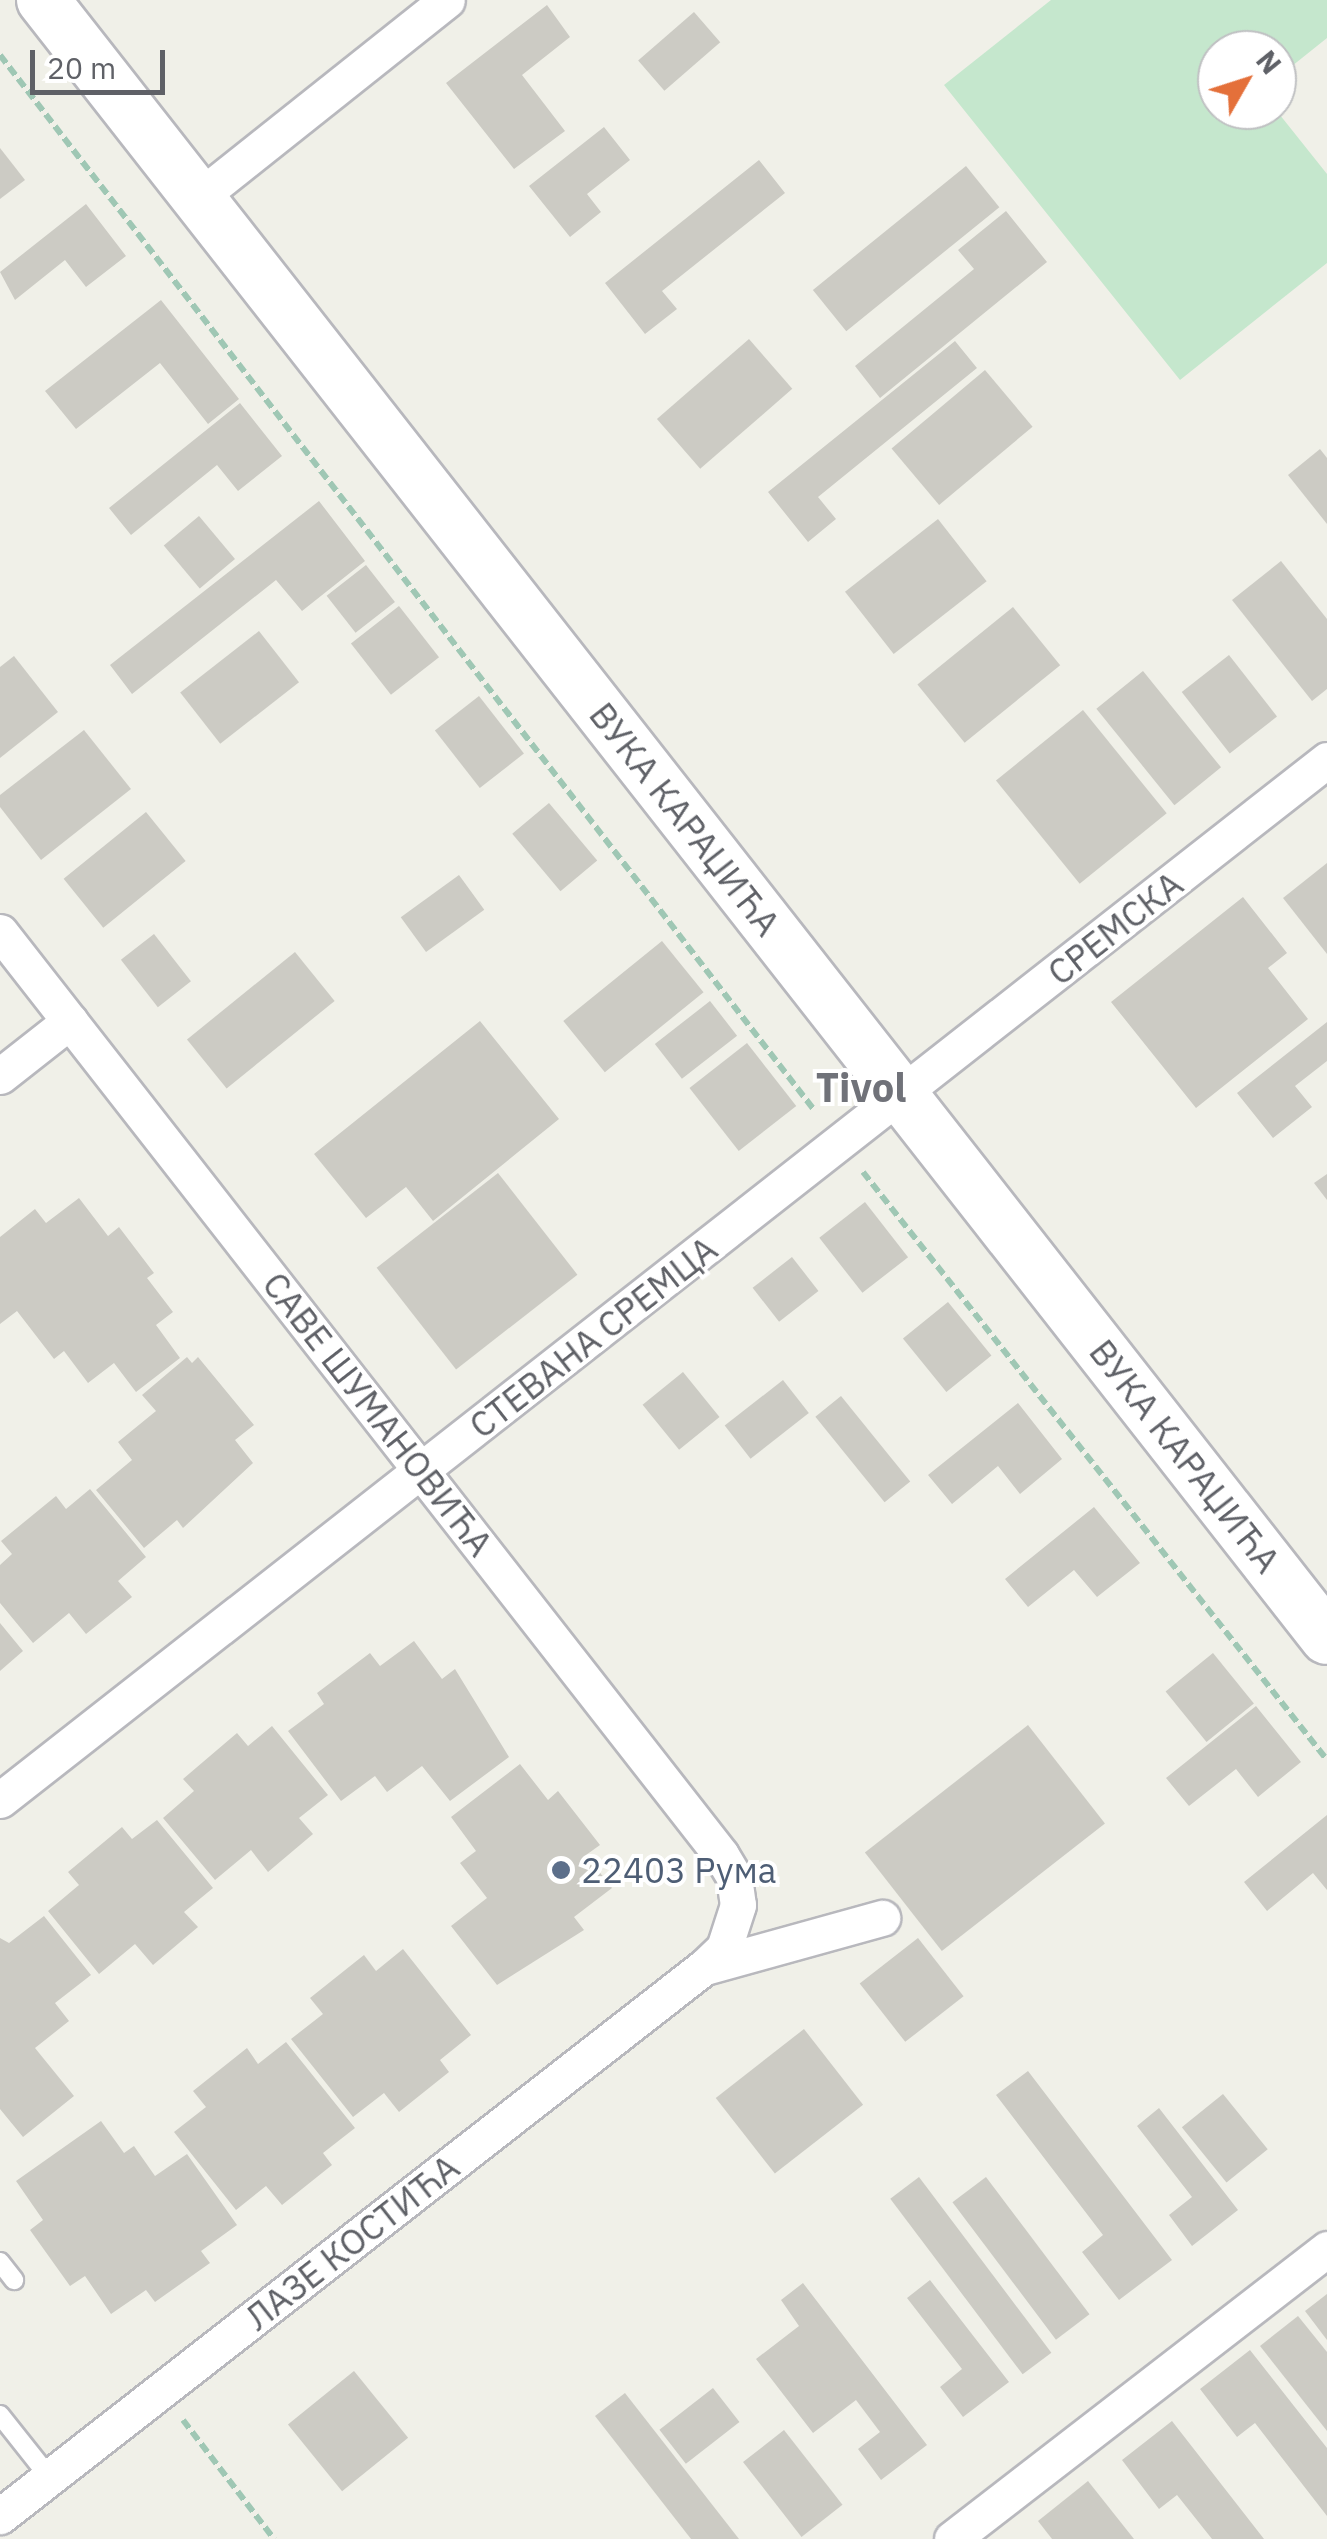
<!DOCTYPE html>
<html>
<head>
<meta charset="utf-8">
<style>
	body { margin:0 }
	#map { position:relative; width:1327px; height:2539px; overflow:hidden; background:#f0f0e8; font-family:"IBM Plex Sans",sans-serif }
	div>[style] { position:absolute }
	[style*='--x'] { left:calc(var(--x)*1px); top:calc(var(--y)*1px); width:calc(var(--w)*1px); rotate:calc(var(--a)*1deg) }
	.green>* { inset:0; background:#c5e7cd }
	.building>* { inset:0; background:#cccbc4; transform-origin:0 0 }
	.path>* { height:6px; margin-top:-3px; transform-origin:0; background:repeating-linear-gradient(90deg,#9fc7b4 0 10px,transparent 0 15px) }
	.roads { filter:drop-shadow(2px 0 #b8b8bd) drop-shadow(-2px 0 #b8b8bd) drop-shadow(0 2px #b8b8bd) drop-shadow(0 -2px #b8b8bd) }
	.service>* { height:18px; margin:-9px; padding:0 9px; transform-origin:9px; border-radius:9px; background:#fff }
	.minor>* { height:35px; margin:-17.5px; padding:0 17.5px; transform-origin:17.5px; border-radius:17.5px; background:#fff }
	.secondary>* { height:52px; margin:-26px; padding:0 26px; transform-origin:26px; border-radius:26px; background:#fff }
	.dots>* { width:28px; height:28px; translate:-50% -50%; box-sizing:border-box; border:5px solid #fff; border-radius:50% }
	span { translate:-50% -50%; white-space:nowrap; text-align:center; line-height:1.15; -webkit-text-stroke:8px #fff; paint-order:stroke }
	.street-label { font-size:35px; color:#5f6167 }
	.service-label { font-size:35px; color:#4e5e75 }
	.left { translate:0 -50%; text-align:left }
	.quarter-label { font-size:40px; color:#707279; font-weight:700 }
	.north { position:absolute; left:1197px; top:30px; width:100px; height:100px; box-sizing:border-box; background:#fff; border:2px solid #bfc0c2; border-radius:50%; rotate:51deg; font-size:28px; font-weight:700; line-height:40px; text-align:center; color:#5f6167 }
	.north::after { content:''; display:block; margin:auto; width:35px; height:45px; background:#e4703a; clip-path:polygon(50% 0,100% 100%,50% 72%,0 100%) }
	.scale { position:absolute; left:30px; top:50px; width:135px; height:45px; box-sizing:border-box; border:5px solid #5f6167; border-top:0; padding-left:12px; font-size:30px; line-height:35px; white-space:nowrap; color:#5f6167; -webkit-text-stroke:8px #fff; paint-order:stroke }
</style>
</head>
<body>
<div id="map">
	<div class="green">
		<div style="clip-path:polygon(1051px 0,1327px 0,1327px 38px,1277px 78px,1277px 50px,1217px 50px,1217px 110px,1276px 110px,1327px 174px,1327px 263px,1180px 380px,944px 85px)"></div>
	</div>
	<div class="building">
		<div style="clip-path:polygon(547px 5px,570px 37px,522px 75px,565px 131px,514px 169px,446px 83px)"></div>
		<div style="left:694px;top:12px;width:40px;height:74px;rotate:49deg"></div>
		<div style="clip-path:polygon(604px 127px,630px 160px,587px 194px,601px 212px,570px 237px,529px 186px)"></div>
		<div style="clip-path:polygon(0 148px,25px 180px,0 199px)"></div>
		<div style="clip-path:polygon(759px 160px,785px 193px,662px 291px,677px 309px,645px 334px,605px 283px)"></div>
		<div style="left:966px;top:166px;width:53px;height:197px;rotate:51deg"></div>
		<div style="clip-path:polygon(86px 204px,126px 256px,86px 287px,65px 260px,15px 300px,0 272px)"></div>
		<div style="clip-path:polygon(1006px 211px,1047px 262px,880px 398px,855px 366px,974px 269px,958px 250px)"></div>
		<div style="clip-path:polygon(161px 300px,239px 399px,208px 424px,160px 363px,76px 429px,45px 391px)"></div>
		<div style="left:749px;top:339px;width:66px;height:122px;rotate:49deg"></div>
		<div style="clip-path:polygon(955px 341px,977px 368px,818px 497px,836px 519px,808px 542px,768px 492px)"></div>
		<div style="left:985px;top:370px;width:74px;height:122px;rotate:50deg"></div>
		<div style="clip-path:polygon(240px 403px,282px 456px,238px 491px,217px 465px,131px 535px,109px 508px)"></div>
		<div style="clip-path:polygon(1320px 449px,1327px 458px,1327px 524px,1288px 475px)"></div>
		<div style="clip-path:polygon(319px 501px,365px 561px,302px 611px,276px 580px,132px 694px,110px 665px)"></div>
		<div style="left:199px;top:516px;width:56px;height:46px;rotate:50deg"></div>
		<div style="left:938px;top:519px;width:79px;height:118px;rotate:52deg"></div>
		<div style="clip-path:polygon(1281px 561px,1327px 619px,1327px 689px,1312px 701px,1232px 600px)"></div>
		<div style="left:366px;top:565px;width:47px;height:50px;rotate:52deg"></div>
		<div style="left:399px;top:606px;width:65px;height:61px;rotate:52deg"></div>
		<div style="left:1013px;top:607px;width:75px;height:123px;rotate:51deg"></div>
		<div style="left:259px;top:631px;width:65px;height:100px;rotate:52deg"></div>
		<div style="left:1229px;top:655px;width:78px;height:60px;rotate:52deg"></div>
		<div style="clip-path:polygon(14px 656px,58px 712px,0 758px,0 667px)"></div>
		<div style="left:1143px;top:671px;width:124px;height:60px;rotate:51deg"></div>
		<div style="left:479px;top:696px;width:73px;height:56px;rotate:52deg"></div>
		<div style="left:1083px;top:710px;width:133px;height:112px;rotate:51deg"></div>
		<div style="clip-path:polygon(84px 730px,131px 789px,41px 860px,0 807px,0 795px)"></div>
		<div style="left:549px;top:803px;width:75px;height:48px;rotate:50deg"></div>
		<div style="left:146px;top:812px;width:63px;height:106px;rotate:51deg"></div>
		<div style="clip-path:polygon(1327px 863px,1327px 954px,1283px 898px)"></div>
		<div style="left:459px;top:875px;width:43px;height:72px;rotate:54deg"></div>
		<div style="clip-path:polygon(1243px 897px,1287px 953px,1268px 968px,1308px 1019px,1196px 1108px,1111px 1002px)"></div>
		<div style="left:154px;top:934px;width:60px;height:42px;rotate:52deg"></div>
		<div style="left:662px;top:941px;width:66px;height:127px;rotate:51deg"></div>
		<div style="left:295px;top:952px;width:63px;height:139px;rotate:51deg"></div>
		<div style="left:710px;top:1001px;width:44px;height:70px;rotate:52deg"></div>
		<div style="clip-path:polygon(480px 1021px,559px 1119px,433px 1221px,406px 1187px,366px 1218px,314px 1154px)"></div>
		<div style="clip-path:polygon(1327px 1022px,1327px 1061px,1295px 1086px,1312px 1107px,1273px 1138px,1237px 1093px)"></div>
		<div style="left:747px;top:1043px;width:80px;height:73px;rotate:52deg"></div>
		<div style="left:498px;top:1173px;width:129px;height:154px;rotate:52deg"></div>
		<div style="clip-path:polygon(1327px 1174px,1327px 1200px,1314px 1183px)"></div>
		<div style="clip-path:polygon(79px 1198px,108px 1236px,119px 1227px,154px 1273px,147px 1278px,173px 1312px,156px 1325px,180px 1358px,136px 1392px,114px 1363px,88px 1383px,64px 1351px,54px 1359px,17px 1311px,0 1324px,0 1237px,35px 1209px,46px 1223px)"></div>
		<div style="left:865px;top:1202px;width:70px;height:58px;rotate:52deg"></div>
		<div style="left:792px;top:1257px;width:43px;height:50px;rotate:52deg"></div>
		<div style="left:948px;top:1302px;width:69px;height:58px;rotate:51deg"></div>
		<div style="clip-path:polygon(187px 1357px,192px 1363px,198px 1357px,254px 1425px,235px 1440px,253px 1463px,183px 1528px,177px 1520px,144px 1548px,96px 1490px,132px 1460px,118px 1442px,156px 1411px,142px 1395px)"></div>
		<div style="left:683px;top:1372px;width:58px;height:52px;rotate:51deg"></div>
		<div style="left:783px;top:1380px;width:42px;height:74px;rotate:52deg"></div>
		<div style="left:841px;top:1396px;width:110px;height:33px;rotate:51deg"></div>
		<div style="clip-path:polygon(1018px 1403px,1062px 1459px,1020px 1494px,998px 1466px,952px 1504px,928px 1475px)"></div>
		<div style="clip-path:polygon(90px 1489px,146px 1557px,118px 1581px,132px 1597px,86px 1634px,69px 1613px,33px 1643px,0 1603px,0 1565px,12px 1554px,1px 1541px,56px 1496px,66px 1509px)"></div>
		<div style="clip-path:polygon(1094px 1507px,1140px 1563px,1097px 1597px,1074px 1570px,1028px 1607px,1005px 1579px)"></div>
		<div style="clip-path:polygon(0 1623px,23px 1651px,0 1671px)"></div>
		<div style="clip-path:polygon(414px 1641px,442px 1679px,455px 1669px,509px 1757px,450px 1801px,422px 1766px,387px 1792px,375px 1776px,341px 1801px,288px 1731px,324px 1704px,317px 1693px,370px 1653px,380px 1666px)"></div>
		<div style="left:1213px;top:1653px;width:65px;height:61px;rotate:51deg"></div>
		<div style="clip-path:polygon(1256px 1706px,1301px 1762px,1258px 1797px,1236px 1769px,1189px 1806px,1166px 1778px)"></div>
		<div style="left:1028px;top:1725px;width:125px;height:207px;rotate:52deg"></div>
		<div style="clip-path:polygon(272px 1726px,328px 1795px,299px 1818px,313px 1834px,268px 1872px,251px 1850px,215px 1880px,163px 1818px,194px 1791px,183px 1779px,237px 1733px,248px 1746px)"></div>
		<div style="clip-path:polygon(520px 1764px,548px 1800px,558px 1791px,600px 1845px,586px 1855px,612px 1888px,574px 1917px,584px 1930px,497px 1985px,451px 1926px,487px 1898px,460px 1863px,476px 1851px,451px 1817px)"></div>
		<div style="clip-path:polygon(1327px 1815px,1327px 1890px,1313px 1873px,1267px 1911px,1244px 1882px)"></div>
		<div style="clip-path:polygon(157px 1820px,213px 1888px,184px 1912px,198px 1927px,153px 1965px,135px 1944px,99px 1974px,48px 1911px,79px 1885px,68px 1872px,122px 1827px,132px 1839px)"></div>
		<div style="clip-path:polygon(44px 1916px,91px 1975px,55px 2003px,69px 2021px,35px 2048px,74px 2096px,23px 2137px,0 2109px,0 1938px,9px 1943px)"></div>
		<div style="left:918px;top:1938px;width:74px;height:74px;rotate:52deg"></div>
		<div style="clip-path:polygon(403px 1949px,471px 2035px,440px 2060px,449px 2072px,399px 2112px,384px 2093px,353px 2117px,291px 2039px,323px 2014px,310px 1998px,364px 1955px,376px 1971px)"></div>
		<div style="left:804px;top:2029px;width:96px;height:112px;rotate:52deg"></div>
		<div style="clip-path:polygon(286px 2042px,355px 2128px,323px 2153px,332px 2165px,282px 2205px,266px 2186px,236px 2210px,174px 2132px,206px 2107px,193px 2091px,247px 2048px,258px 2064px)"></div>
		<div style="clip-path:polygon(1028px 2071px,1172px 2260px,1119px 2300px,1082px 2252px,1103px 2235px,996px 2095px)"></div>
		<div style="left:1223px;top:2094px;width:71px;height:53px;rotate:51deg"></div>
		<div style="clip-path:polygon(1159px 2108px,1238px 2210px,1192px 2246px,1169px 2215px,1192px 2197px,1137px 2126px)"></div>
		<div style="clip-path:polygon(101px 2121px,124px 2153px,134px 2146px,155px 2176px,187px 2154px,237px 2225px,201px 2251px,210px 2263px,155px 2302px,146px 2290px,111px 2314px,85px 2276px,70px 2286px,30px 2230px,43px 2220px,16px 2181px)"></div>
		<div style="left:919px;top:2177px;width:220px;height:36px;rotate:53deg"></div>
		<div style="left:986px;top:2177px;width:172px;height:42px;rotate:53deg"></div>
		<div style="clip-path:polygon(930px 2280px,1009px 2382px,963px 2417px,940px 2387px,962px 2369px,907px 2298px)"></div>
		<div style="clip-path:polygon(803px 2283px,927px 2445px,881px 2480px,858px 2449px,880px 2432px,856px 2400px,813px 2433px,756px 2359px,799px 2326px,781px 2300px)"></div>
		<div style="clip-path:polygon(1327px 2294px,1327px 2340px,1305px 2311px)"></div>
		<div style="clip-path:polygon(1298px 2316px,1327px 2352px,1327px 2431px,1260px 2346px)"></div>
		<div style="clip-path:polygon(1250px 2350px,1327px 2448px,1327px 2516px,1255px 2423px,1237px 2437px,1200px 2389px)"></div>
		<div style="left:354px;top:2371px;width:86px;height:85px;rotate:51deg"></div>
		<div style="left:713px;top:2388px;width:43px;height:68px;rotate:52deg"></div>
		<div style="clip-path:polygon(625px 2393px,739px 2539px,691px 2539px,595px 2416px)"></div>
		<div style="clip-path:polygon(1172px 2421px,1264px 2539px,1212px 2539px,1177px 2495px,1159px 2509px,1122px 2460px)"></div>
		<div style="left:784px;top:2430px;width:95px;height:52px;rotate:52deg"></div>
		<div style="clip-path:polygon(1088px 2481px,1134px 2539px,1052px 2539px,1038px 2521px)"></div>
	</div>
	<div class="path">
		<div style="--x:0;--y:55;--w:1334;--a:52.34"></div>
		<div style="--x:863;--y:1172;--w:749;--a:51.72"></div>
		<div style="--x:183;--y:2420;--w:150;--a:52.6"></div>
	</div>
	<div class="roads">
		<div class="service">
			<div style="--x:0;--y:2262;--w:23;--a:52"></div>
			<div style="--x:0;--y:2415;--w:80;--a:51.6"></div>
		</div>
		<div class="minor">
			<div style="--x:198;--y:198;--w:318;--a:-38.5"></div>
			<div style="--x:0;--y:932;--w:1171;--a:52"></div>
			<div style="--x:721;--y:1855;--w:26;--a:59"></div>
			<div style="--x:734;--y:1877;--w:28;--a:82"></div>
			<div style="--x:738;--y:1905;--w:45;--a:108"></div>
			<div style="--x:724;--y:1948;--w:28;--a:136"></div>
			<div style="--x:704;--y:1967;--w:893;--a:142.05"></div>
			<div style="--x:0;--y:1076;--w:89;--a:-38.2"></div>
			<div style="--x:0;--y:1800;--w:1686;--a:-38.09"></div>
			<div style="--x:705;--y:1967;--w:184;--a:-15.5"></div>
			<div style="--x:952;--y:2539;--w:474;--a:-37.7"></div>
		</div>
		<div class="secondary">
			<div style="--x:43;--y:0;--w:2081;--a:51.91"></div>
		</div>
	</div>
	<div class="dots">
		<div style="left:561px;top:1870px;background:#5c6f8a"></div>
	</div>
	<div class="street-label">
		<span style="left:685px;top:819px;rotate:52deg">ВУКА КАРАЏИЋА</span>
		<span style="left:1115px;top:928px;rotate:-38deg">СРЕМСКА</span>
		<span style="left:593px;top:1337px;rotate:-38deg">СТЕВАНА СРЕМЦА</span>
		<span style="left:378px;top:1414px;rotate:52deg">САВЕ ШУМАНОВИЋА</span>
		<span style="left:1185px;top:1456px;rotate:52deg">ВУКА КАРАЏИЋА</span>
		<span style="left:352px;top:2242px;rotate:-38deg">ЛАЗЕ КОСТИЋА</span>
	</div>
	<div class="service-label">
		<span class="left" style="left:581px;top:1870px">22403 Рума</span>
	</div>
	<div class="quarter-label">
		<span style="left:861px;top:1087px">Tivol</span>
	</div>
	<div class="north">N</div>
	<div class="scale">20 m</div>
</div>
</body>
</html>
